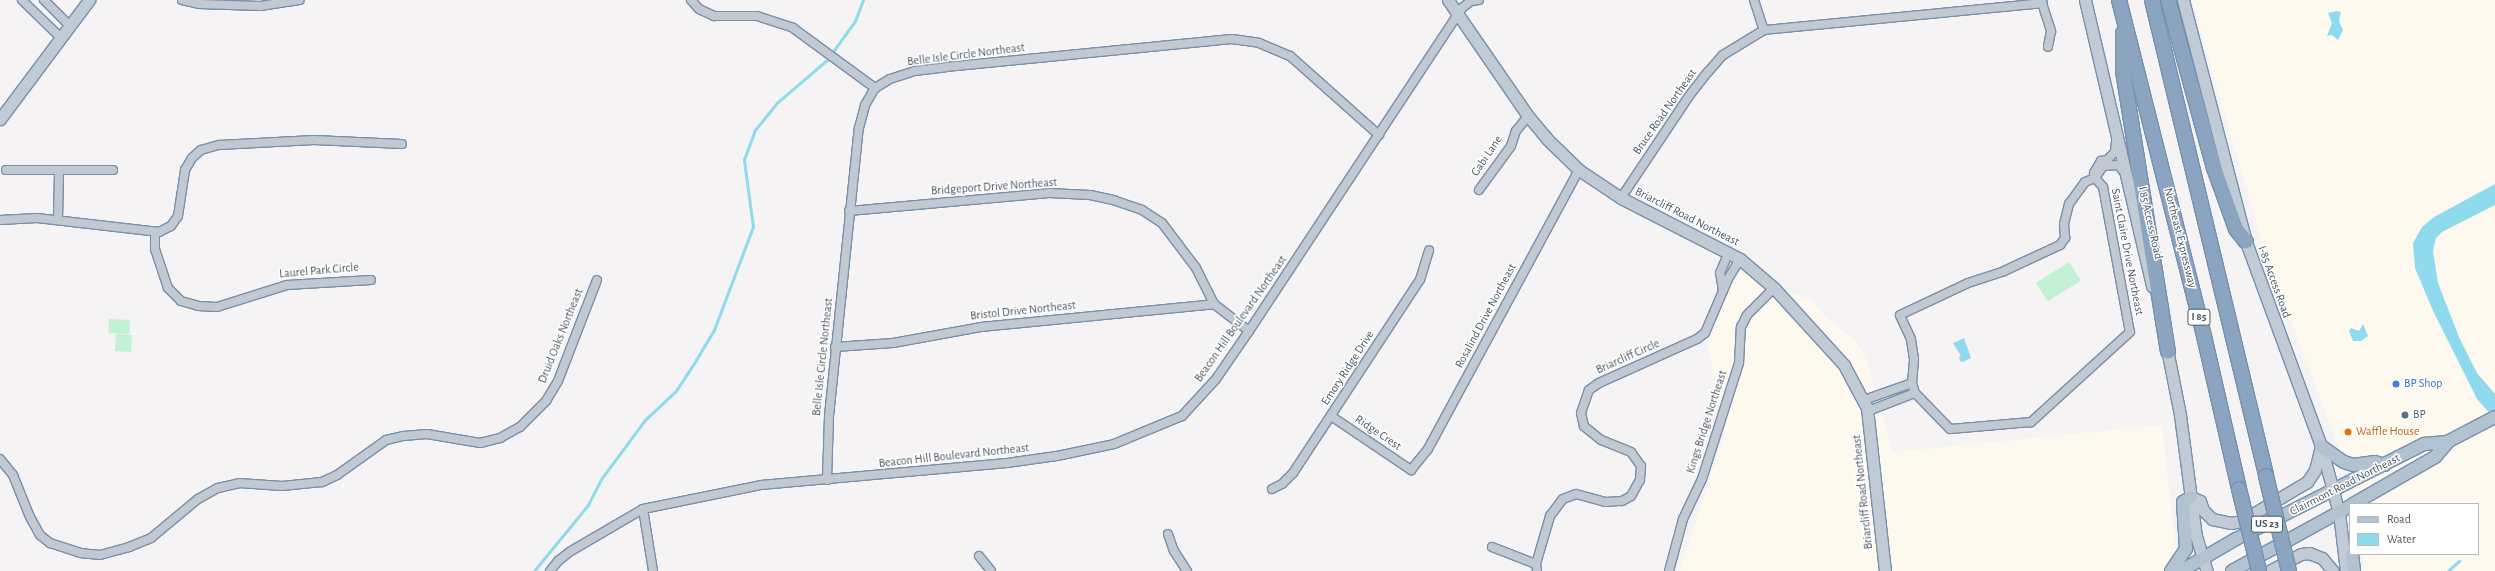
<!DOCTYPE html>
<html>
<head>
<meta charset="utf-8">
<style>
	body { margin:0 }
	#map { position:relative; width:2495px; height:571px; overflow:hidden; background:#f5f3f3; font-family:"Alegreya Sans",sans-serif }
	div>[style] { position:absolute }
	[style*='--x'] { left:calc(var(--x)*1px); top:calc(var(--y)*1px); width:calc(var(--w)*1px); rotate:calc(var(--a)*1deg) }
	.commercial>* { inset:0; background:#fdf9ef }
	.green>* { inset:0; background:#c3f1d5; transform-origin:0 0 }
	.water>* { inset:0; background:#90daee }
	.stream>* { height:2.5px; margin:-1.25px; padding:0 1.25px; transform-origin:1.25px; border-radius:1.25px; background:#90daee }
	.roads { filter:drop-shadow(1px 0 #7690ad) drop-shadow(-1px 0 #7690ad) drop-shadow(0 1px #7690ad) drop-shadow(0 -1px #7690ad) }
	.minor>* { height:8px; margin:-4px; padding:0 4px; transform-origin:4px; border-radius:4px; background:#c1cad2 }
	.secondary>* { height:11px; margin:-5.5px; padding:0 5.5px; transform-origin:5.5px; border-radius:5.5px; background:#c1cbd6 }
	.primary>* { height:12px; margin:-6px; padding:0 6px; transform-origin:6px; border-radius:6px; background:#b3c2d1 }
	.motorway>* { height:14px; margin:-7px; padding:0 7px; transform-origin:7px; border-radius:7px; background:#8ba5c1 }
	.bridges { filter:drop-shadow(1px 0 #7690ad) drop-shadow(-1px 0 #7690ad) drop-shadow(0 1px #7690ad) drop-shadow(0 -1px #7690ad) }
	.motorway-bridge>* { height:14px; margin:-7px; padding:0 7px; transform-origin:7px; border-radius:7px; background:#8ba5c1 }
	.dots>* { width:11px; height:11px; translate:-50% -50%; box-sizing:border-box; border:2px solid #fff; border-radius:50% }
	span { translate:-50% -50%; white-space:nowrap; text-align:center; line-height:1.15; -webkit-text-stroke:3px #fff; paint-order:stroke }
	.shield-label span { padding:1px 3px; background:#fff; border:1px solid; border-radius:3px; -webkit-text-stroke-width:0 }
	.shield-label { font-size:11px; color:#4a5661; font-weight:700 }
	.street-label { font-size:12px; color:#4a5661 }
	.shop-label { font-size:12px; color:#366cbe }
	.left { translate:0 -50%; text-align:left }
	.service-label { font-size:12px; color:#4e5e75 }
	.food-label { font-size:12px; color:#c56008 }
	.legend { position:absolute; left:2349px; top:503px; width:130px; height:52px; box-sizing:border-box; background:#fff; border:1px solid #b7bbc0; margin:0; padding:5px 7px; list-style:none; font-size:12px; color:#4a5661 }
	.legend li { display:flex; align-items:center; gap:8px; height:20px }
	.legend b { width:20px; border:1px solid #b7bbc0 }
</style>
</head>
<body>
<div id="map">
	<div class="commercial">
		<div style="clip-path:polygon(2192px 0,2495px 0,2495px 571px,2364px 571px,2362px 554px,2478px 554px,2478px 504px,2357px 504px,2356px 494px,2263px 247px)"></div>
		<div style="clip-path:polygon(1732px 269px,1813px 301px,1824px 316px,1857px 342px,1866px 358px,1893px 452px,2162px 425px,2178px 571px,1680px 571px,1725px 432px,1705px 333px)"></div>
	</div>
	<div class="green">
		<div style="left:2069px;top:262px;width:22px;height:39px;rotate:58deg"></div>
		<div style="left:109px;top:319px;width:21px;height:14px;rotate:3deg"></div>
		<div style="left:116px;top:334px;width:16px;height:17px;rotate:4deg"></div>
	</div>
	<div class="water">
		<div style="clip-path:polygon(2337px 11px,2341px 12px,2339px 21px,2343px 30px,2338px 40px,2332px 35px,2327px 36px,2332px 23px,2328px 13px)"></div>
		<div style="clip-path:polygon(2495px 184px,2495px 205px,2442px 232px,2436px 238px,2433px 251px,2438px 283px,2459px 337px,2477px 373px,2495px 394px,2495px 419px,2477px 399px,2433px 311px,2415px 268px,2413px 243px,2422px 227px,2434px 217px)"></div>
		<div style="clip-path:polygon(2363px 324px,2368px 336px,2361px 341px,2353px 341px,2349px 331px,2351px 328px,2359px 331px)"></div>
		<div style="clip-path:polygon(1964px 338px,1971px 358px,1963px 362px,1960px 361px,1959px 357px,1961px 356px,1953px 343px)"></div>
	</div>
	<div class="stream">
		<div style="--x:534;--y:571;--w:85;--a:-50.7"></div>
		<div style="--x:588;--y:505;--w:30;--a:-63"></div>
		<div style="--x:602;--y:478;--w:72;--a:-53.4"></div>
		<div style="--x:645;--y:420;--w:42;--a:-43.1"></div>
		<div style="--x:676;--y:391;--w:37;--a:-57"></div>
		<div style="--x:696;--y:360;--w:35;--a:-59"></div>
		<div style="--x:714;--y:330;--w:110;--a:-69.3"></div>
		<div style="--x:753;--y:227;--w:68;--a:-97.7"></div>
		<div style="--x:744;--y:160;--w:32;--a:-70"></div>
		<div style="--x:755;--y:130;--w:36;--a:-51"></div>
		<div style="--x:778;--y:102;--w:65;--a:-40.6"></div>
		<div style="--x:827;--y:60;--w:48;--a:-54.3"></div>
		<div style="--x:855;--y:21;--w:22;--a:-69"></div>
		<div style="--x:2448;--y:571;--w:15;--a:-42"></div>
	</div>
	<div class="roads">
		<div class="minor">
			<div style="--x:22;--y:0;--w:54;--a:44.3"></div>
			<div style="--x:44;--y:0;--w:37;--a:45"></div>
			<div style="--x:182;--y:0;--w:17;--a:13"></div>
			<div style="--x:199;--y:4;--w:61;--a:1.9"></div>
			<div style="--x:260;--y:6;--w:40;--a:-8.5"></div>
			<div style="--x:691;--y:0;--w:12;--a:48"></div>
			<div style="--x:699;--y:9;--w:17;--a:25"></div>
			<div style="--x:714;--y:16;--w:43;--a:0"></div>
			<div style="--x:757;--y:16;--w:38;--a:18"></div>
			<div style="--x:793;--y:28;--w:102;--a:36.2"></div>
			<div style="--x:1754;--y:0;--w:32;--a:72"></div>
			<div style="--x:2041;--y:0;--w:33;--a:72"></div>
			<div style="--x:2051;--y:31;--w:16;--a:101"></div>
			<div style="--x:2116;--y:141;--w:11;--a:95"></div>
			<div style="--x:2115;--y:152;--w:11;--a:135"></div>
			<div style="--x:2107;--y:160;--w:6;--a:171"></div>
			<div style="--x:2101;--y:161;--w:14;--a:120"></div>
			<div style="--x:2094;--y:173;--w:5;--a:79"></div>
			<div style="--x:2095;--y:178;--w:14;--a:-56"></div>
			<div style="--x:2103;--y:166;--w:15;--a:-4"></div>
			<div style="--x:2118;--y:165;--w:11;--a:49"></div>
			<div style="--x:6;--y:170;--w:107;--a:0"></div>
			<div style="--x:2095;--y:178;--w:12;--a:48"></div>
			<div style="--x:2103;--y:187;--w:147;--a:79.5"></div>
			<div style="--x:2130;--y:332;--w:134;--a:137.7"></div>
			<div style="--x:2031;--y:422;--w:81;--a:175.1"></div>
			<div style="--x:1950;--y:429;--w:50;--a:-134.2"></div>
			<div style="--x:1915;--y:393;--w:10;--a:-107"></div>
			<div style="--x:1912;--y:383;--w:24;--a:-85"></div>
			<div style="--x:1914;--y:359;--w:20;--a:-99"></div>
			<div style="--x:1911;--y:339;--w:26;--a:-115"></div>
			<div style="--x:1900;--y:315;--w:75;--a:-25.2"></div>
			<div style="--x:1968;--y:283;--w:38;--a:-18"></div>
			<div style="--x:2004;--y:271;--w:62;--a:-24.9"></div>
			<div style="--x:2060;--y:245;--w:9;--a:-54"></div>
			<div style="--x:2065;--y:238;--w:14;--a:-94"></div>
			<div style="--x:2064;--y:224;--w:21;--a:-76"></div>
			<div style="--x:2069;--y:204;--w:27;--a:-54"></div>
			<div style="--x:2085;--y:182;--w:11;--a:-22"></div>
			<div style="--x:1479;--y:190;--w:54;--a:-54"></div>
			<div style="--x:1511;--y:146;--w:16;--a:-72"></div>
			<div style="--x:1516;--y:131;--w:19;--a:-51"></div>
			<div style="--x:1621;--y:198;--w:123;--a:-56.3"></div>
			<div style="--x:1689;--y:96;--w:31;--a:-52"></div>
			<div style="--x:1708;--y:72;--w:23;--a:-49"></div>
			<div style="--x:1723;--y:55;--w:48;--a:-31.4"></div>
			<div style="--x:1764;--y:30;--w:280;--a:-5.5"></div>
			<div style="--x:849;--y:211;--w:201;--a:-5.1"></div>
			<div style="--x:1049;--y:193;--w:41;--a:2.8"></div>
			<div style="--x:1090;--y:195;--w:24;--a:12"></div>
			<div style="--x:1113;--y:200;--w:31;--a:19"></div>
			<div style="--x:1142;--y:210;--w:24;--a:33"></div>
			<div style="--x:1162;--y:223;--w:56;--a:52.9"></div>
			<div style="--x:1196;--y:268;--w:40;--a:63.4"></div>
			<div style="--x:1214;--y:304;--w:44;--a:37.6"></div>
			<div style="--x:0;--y:220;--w:37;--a:-3"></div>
			<div style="--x:37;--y:218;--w:123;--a:6.5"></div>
			<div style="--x:159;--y:232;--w:13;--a:-27"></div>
			<div style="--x:171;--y:226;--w:12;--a:-55"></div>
			<div style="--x:178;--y:216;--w:47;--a:-81.3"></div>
			<div style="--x:185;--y:170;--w:14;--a:-60"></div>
			<div style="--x:192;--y:158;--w:12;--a:-42"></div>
			<div style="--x:201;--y:150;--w:19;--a:-16"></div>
			<div style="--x:219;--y:145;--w:95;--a:-3"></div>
			<div style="--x:314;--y:140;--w:88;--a:2.6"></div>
			<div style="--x:58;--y:220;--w:48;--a:-88.8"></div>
			<div style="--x:155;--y:232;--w:17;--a:90"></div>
			<div style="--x:155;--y:249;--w:41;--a:71.6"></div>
			<div style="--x:168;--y:288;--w:18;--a:45"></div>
			<div style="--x:181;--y:301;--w:18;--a:16"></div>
			<div style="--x:198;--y:306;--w:19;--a:3"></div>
			<div style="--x:217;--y:307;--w:73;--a:-17.4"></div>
			<div style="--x:287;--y:285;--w:84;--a:-3.4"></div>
			<div style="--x:1723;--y:291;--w:18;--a:-99"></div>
			<div style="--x:1720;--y:273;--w:23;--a:-67"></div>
			<div style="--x:835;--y:347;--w:58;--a:-3.9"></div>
			<div style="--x:893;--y:343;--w:89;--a:-10.3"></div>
			<div style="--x:981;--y:327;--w:234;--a:-5.6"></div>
			<div style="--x:1864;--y:400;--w:51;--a:-19.5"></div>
			<div style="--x:1868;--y:411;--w:50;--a:-21"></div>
			<div style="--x:1331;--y:416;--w:97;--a:34"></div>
			<div style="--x:1411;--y:470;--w:27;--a:-51"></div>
			<div style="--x:1428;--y:449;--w:317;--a:-61.6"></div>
			<div style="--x:0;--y:459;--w:21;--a:51"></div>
			<div style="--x:13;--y:475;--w:45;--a:68"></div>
			<div style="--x:30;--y:517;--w:21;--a:61"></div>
			<div style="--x:40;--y:535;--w:13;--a:39"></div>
			<div style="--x:50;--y:543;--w:32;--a:18"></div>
			<div style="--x:80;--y:553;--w:20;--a:6"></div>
			<div style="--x:100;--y:555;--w:30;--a:-15"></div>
			<div style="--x:129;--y:547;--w:24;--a:-22"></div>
			<div style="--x:151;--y:538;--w:61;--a:-39.7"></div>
			<div style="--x:198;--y:499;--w:23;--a:-29"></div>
			<div style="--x:218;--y:488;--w:22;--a:-13"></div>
			<div style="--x:239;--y:483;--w:43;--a:4"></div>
			<div style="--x:282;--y:486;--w:40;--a:-5.7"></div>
			<div style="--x:322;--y:482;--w:17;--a:-25"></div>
			<div style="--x:337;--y:475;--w:60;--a:-35.5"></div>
			<div style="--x:386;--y:440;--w:17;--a:-13"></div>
			<div style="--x:403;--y:436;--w:24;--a:-5"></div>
			<div style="--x:427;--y:434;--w:54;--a:9.6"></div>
			<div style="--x:480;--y:443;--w:21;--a:-14"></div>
			<div style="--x:500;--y:438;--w:23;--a:-29"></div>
			<div style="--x:520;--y:427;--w:37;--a:-45"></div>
			<div style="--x:546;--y:401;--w:23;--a:-59"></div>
			<div style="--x:558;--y:381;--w:108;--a:-68.9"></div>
			<div style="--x:827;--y:480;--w:64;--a:-88.2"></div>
			<div style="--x:829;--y:416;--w:290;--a:-84.1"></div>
			<div style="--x:859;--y:128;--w:24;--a:-75"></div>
			<div style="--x:865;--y:105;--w:20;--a:-60"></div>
			<div style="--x:875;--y:88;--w:17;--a:-31"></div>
			<div style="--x:890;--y:79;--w:26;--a:-18"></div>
			<div style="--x:915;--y:71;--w:31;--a:-7"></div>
			<div style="--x:946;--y:67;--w:287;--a:-5.6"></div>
			<div style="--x:1232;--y:39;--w:27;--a:8"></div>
			<div style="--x:1259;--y:43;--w:34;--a:23"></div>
			<div style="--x:1290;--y:56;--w:119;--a:41.6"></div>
			<div style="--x:1272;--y:489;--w:11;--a:-27"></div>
			<div style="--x:1282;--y:484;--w:16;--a:-45"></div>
			<div style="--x:1293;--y:473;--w:231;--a:-56.7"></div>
			<div style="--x:1420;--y:280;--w:31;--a:-73"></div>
			<div style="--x:643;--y:509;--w:63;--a:80.8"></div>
			<div style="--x:1168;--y:534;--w:18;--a:71"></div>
			<div style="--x:1174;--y:551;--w:24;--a:57"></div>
			<div style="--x:1492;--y:547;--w:47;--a:21.1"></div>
			<div style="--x:979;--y:556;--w:19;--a:51"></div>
			<div style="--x:550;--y:571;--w:13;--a:-51"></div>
			<div style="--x:558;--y:561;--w:16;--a:-38"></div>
			<div style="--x:571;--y:551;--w:83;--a:-30.3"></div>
			<div style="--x:643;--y:509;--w:120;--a:-11.5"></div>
			<div style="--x:761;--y:485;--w:247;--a:-5.1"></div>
			<div style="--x:1007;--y:463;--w:50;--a:-8"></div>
			<div style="--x:1057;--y:456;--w:58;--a:-11.9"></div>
			<div style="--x:1114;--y:444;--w:74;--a:-22.4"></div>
			<div style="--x:1182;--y:416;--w:50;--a:-47.4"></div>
			<div style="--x:1216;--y:379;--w:58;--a:-55.5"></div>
			<div style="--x:1249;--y:331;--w:387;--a:-56.6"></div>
			<div style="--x:1462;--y:8;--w:11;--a:-38"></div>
			<div style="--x:1471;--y:1;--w:8;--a:-7"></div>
			<div style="--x:1537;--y:571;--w:7;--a:-98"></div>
			<div style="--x:1536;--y:564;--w:50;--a:-73.7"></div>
			<div style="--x:1550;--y:516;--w:21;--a:-53"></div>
			<div style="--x:1563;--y:499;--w:14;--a:-21"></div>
			<div style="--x:1576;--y:494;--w:31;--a:15"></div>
			<div style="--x:1606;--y:502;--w:16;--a:-4"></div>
			<div style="--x:1622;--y:501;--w:10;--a:-29"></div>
			<div style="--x:1631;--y:496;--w:18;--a:-61"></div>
			<div style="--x:1640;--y:480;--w:14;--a:-86"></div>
			<div style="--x:1641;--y:466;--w:17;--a:-126"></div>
			<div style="--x:1631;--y:452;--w:32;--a:-158"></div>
			<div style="--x:1601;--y:440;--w:22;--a:-141"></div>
			<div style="--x:1584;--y:426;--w:13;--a:-103"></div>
			<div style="--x:1581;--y:413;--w:24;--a:-71"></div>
			<div style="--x:1589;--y:390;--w:12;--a:-35"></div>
			<div style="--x:1599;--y:383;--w:107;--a:-24.2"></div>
			<div style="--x:1697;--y:339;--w:10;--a:-37"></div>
			<div style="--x:1705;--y:333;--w:59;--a:-66.9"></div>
			<div style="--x:1728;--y:279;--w:23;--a:-59"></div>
			<div style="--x:1669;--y:571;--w:54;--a:-74.9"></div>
			<div style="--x:1683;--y:519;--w:44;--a:-64.6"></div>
			<div style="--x:1702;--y:479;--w:122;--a:-72.3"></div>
			<div style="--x:1739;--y:363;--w:36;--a:-87"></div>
			<div style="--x:1741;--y:327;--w:13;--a:-63"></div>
			<div style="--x:1747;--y:315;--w:38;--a:-45"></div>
		</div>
		<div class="secondary">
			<div style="--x:1448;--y:0;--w:141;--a:55.4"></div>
			<div style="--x:1528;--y:116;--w:30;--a:50"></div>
			<div style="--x:1547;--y:139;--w:45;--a:44.1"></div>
			<div style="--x:1579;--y:170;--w:50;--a:33.7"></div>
			<div style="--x:1621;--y:198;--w:134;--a:27.1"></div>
			<div style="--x:1740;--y:259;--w:45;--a:40.5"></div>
			<div style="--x:1774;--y:288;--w:104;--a:47.7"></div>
			<div style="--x:1844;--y:365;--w:49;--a:61.9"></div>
			<div style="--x:1867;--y:408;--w:164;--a:83.7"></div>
			<div style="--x:2085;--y:0;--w:294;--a:76.8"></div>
			<div style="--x:2183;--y:0;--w:250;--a:75.4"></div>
			<div style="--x:2246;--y:242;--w:217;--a:69.8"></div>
			<div style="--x:2321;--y:446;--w:69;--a:75"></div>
			<div style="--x:2339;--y:513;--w:58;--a:83.1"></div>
			<div style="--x:0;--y:119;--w:149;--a:-53.2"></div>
			<div style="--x:2166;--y:344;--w:72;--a:78.8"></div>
			<div style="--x:2180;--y:415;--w:122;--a:82.5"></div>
			<div style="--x:2196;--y:536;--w:37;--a:73"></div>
			<div style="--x:2191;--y:497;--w:10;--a:24"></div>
			<div style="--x:2200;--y:501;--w:9;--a:72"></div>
			<div style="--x:2203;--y:510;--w:13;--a:45"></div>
			<div style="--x:2212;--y:519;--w:19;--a:12"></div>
			<div style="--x:2231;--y:523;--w:10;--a:-11"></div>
			<div style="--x:2241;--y:521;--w:77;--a:-30.6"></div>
			<div style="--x:2307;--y:482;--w:14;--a:-56"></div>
			<div style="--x:2315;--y:470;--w:25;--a:-76"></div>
			<div style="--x:2269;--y:571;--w:36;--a:-28"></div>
			<div style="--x:2301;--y:554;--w:8;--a:-7"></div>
			<div style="--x:2309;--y:553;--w:14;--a:21"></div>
			<div style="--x:2322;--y:558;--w:17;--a:50"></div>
		</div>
		<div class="primary">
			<div style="--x:2321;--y:446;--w:28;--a:35"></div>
			<div style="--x:2344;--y:462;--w:9;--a:18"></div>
			<div style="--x:2353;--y:465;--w:22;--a:-8"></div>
			<div style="--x:2375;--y:462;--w:10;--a:17"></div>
			<div style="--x:2353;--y:504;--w:95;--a:-29.8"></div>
			<div style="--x:2435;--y:457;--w:21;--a:-49"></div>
			<div style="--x:2352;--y:554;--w:17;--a:83"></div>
			<div style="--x:2171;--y:571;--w:27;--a:-56"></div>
			<div style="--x:2186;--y:549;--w:47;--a:-93.7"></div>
			<div style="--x:2183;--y:502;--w:9;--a:-32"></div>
			<div style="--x:2181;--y:571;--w:64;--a:-30.2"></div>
			<div style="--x:2236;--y:539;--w:211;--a:-26.8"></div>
			<div style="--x:2424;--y:444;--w:23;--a:-5"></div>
			<div style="--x:2447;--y:442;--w:54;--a:-27.5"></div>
			<div style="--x:2232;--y:571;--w:135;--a:-28.8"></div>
		</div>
		<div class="motorway">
			<div style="--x:2119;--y:0;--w:347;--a:75.8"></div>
			<div style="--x:2204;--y:336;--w:157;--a:77.1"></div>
			<div style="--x:2152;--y:0;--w:489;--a:76.5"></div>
			<div style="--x:2168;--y:0;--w:174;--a:74.7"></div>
			<div style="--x:2214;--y:168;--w:65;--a:70.2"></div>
			<div style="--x:2236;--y:229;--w:16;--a:52"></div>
			<div style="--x:2123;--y:33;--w:38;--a:90"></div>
			<div style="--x:2123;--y:71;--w:284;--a:80.9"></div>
		</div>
	</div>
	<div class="bridges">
		<div class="motorway-bridge">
			<div style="--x:2266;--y:476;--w:98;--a:76.4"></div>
			<div style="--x:2239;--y:489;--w:84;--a:76.3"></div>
		</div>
	</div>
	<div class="dots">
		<div style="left:2396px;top:384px;background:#3f7fe0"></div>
		<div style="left:2405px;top:415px;background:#5c6f8a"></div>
		<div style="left:2348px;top:432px;background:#e8710a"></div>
	</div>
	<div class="shield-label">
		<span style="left:2199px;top:317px">I 85</span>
		<span style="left:2267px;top:524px">US 23</span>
	</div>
	<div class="street-label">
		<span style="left:966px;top:55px;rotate:-7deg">Belle Isle Circle Northeast</span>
		<span style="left:1665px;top:112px;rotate:-55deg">Bruce Road Northeast</span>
		<span style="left:1487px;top:156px;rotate:-56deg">Gabi Lane</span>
		<span style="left:994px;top:187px;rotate:-4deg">Bridgeport Drive Northeast</span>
		<span style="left:1687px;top:217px;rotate:27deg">Briarcliff Road Northeast</span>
		<span style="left:2150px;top:223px;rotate:77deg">I 85 Access Road</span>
		<span style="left:2180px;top:238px;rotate:76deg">Northeast Expressway</span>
		<span style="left:2127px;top:252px;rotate:79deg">Saint Claire Drive Northeast</span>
		<span style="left:319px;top:271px;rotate:-5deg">Laurel Park Circle</span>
		<span style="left:2274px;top:282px;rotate:70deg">I-85 Access Road</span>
		<span style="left:1023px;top:311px;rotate:-6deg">Bristol Drive Northeast</span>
		<span style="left:1486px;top:316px;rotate:-62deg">Rosalind Drive Northeast</span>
		<span style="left:1241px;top:319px;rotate:-55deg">Beacon Hill Boulevard Northeast</span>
		<span style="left:561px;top:336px;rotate:-68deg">Druid Oaks Northeast</span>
		<span style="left:823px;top:357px;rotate:-84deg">Belle Isle Circle Northeast</span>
		<span style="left:1628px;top:357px;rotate:-24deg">Briarcliff Circle</span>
		<span style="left:1348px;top:368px;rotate:-57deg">Emory Ridge Drive</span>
		<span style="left:1707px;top:422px;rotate:-72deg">Kings Bridge Northeast</span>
		<span style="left:1378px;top:433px;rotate:34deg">Ridge Crest</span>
		<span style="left:954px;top:456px;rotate:-6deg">Beacon Hill Boulevard Northeast</span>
		<span style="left:2345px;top:485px;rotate:-27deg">Clairmont Road Northeast</span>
		<span style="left:1863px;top:492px;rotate:-96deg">Briarcliff Road Northeast</span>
	</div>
	<div class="shop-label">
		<span class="left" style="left:2404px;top:384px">BP Shop</span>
	</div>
	<div class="service-label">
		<span class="left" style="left:2413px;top:415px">BP</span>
	</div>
	<div class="food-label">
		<span class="left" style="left:2356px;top:432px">Waffle House</span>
	</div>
	<ul class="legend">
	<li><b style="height:5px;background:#b3c2d1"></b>Road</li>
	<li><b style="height:11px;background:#90daee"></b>Water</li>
	</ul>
</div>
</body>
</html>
